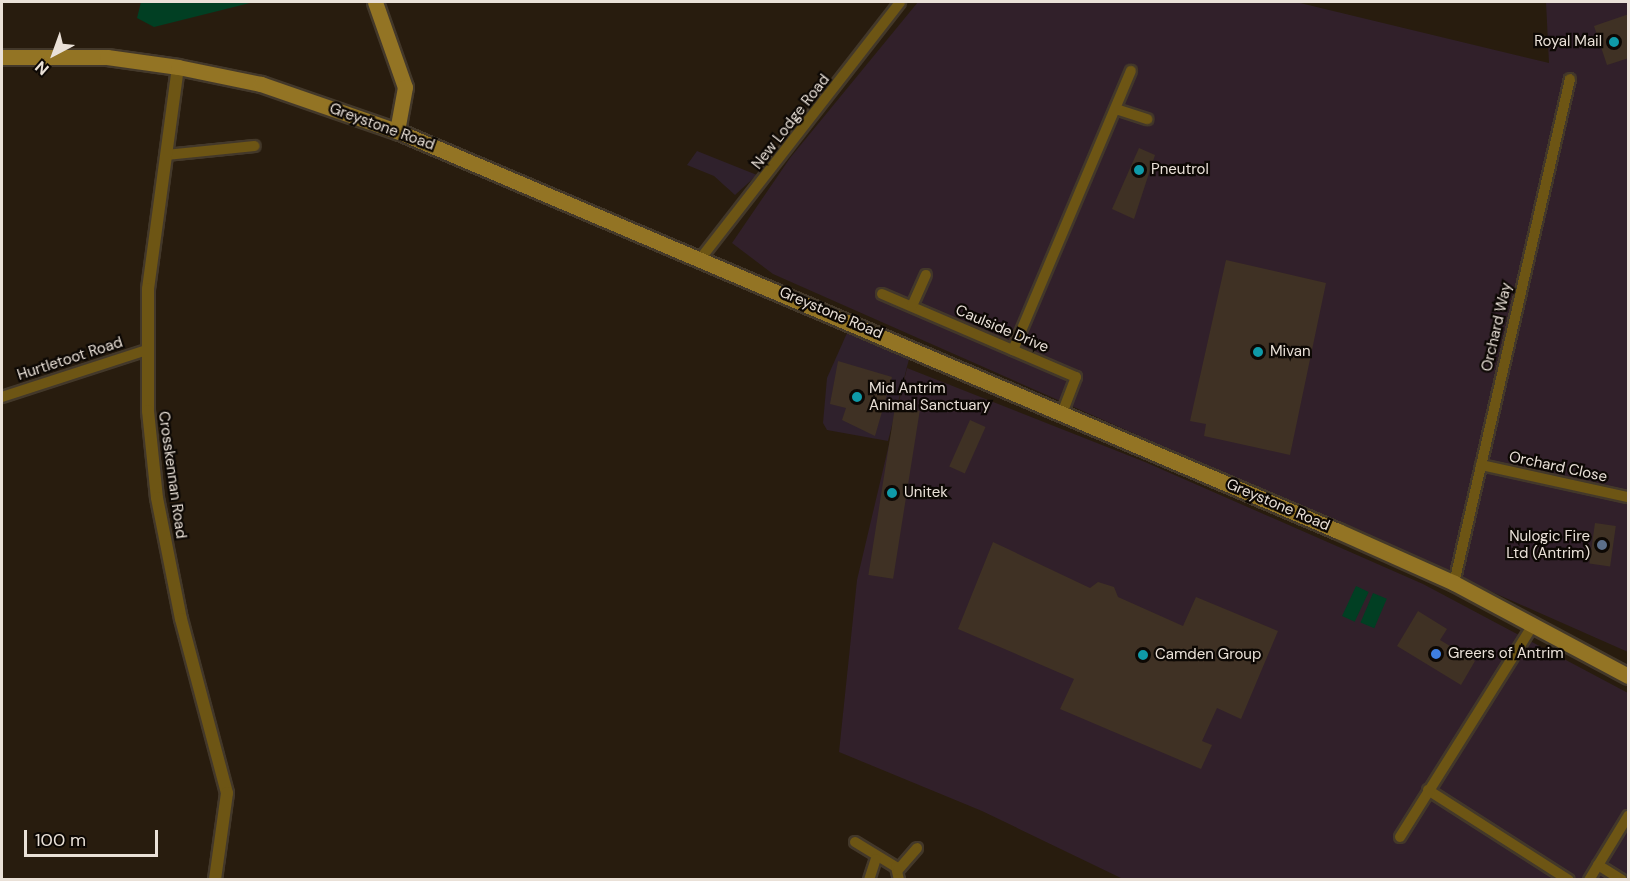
<!DOCTYPE html>
<html>
<head>
<meta charset="utf-8">
<style>
	body { margin:0 }
	#map { position:relative; width:1630px; height:881px; overflow:hidden; background:#281c0e; font-family:"DM Sans",sans-serif }
	div>[style] { position:absolute }
	[style*='--x'] { left:calc(var(--x)*1px); top:calc(var(--y)*1px); width:calc(var(--w)*1px); rotate:calc(var(--a)*1deg) }
	.commercial>* { inset:0; background:#2f212c }
	.industrial>* { inset:0; background:#31202a }
	.green>* { inset:0; background:#013f23; transform-origin:0 0 }
	.building>* { inset:0; background:#3f3124; transform-origin:0 0 }
	.roads { filter:drop-shadow(2px 0 #43382a) drop-shadow(-2px 0 #43382a) drop-shadow(0 2px #43382a) drop-shadow(0 -2px #43382a) }
	.minor>* { height:10px; margin:-5px; padding:0 5px; transform-origin:5px; border-radius:5px; background:#6d5514 }
	.tertiary>* { height:12px; margin:-6px; padding:0 6px; transform-origin:6px; border-radius:6px; background:#6d5514 }
	.secondary>* { height:15px; margin:-7.5px; padding:0 7.5px; transform-origin:7.5px; border-radius:7.5px; background:#937424 }
	.dots>* { width:16px; height:16px; translate:-50% -50%; box-sizing:border-box; border:3px solid #0d0804; border-radius:50% }
	span { translate:-50% -50%; white-space:nowrap; text-align:center; line-height:1.15; -webkit-text-stroke:4.5px #0d0804; paint-order:stroke }
	.poi-label { font-size:15px; color:#eae1d8 }
	.right { translate:-100% -50%; text-align:right }
	.left { translate:0 -50%; text-align:left }
	.street-label { font-size:15px; color:#eae1d8 }
	.frame { position:absolute; inset:0; border:3px solid #eae1d8; pointer-events:none }
	.north { position:absolute; left:24px; top:24px; width:60px; height:60px; -webkit-text-stroke:4px #0d0804; paint-order:stroke; rotate:221deg; font-size:16px; font-weight:700; line-height:24px; text-align:center; color:#eae1d8 }
	.north::after { content:''; display:block; margin:auto; width:21px; height:27px; background:#eae1d8; clip-path:polygon(50% 0,100% 100%,50% 72%,0 100%) }
	.scale { position:absolute; left:24px; top:830px; width:134px; height:27px; box-sizing:border-box; border:3px solid #eae1d8; border-top:0; padding-left:8px; font-size:18px; line-height:21px; white-space:nowrap; color:#eae1d8; -webkit-text-stroke:4px #0d0804; paint-order:stroke }
</style>
</head>
<body>
<div id="map">
	<div class="commercial">
		<div style="clip-path:polygon(697px 151px,757px 175px,735px 195px,714px 176px,687px 165px)"></div>
		<div style="clip-path:polygon(847px 333px,909px 359px,888px 441px,827px 430px,823px 423px,827px 378px)"></div>
	</div>
	<div class="industrial">
		<div style="clip-path:polygon(918px 2px,1296px 2px,1549px 63px,1546px 2px,1628px 2px,1628px 652px,773px 274px,732px 243px,790px 158px)"></div>
		<div style="clip-path:polygon(907px 368px,1145px 462px,1423px 584px,1628px 693px,1628px 879px,1123px 879px,982px 811px,839px 752px,857px 580px)"></div>
	</div>
	<div class="green">
		<div style="clip-path:polygon(141px 2px,254px 2px,154px 27px,137px 18px)"></div>
		<div style="left:1356px;top:586px;width:14px;height:33px;rotate:25deg"></div>
		<div style="left:1373px;top:593px;width:15px;height:32px;rotate:23deg"></div>
	</div>
	<div class="building">
		<div style="clip-path:polygon(1629px 14px,1629px 58px,1607px 65px,1594px 26px)"></div>
		<div style="clip-path:polygon(1139px 148px,1155px 155px,1134px 219px,1112px 209px)"></div>
		<div style="clip-path:polygon(1226px 260px,1326px 283px,1290px 455px,1204px 436px,1206px 424px,1190px 421px)"></div>
		<div style="clip-path:polygon(838px 361px,892px 377px,875px 436px,842px 420px,846px 408px,830px 404px)"></div>
		<div style="left:895px;top:407px;width:25px;height:170px;rotate:9deg"></div>
		<div style="left:970px;top:420px;width:17px;height:51px;rotate:24deg"></div>
		<div style="left:1595px;top:523px;width:21px;height:41px;rotate:8deg"></div>
		<div style="clip-path:polygon(993px 542px,1090px 588px,1098px 582px,1114px 587px,1118px 597px,1183px 626px,1196px 597px,1278px 631px,1241px 719px,1217px 708px,1202px 741px,1212px 745px,1201px 769px,1060px 709px,1074px 679px,958px 629px)"></div>
		<div style="clip-path:polygon(1418px 611px,1447px 629px,1440px 640px,1475px 661px,1461px 685px,1397px 646px)"></div>
	</div>
	<div class="roads">
		<div class="minor">
			<div style="--x:1116;--y:109;--w:33;--a:18"></div>
			<div style="--x:166;--y:155;--w:89;--a:-5.8"></div>
			<div style="--x:701;--y:258;--w:324;--a:-52.1"></div>
			<div style="--x:882;--y:294;--w:211;--a:23.2"></div>
			<div style="--x:1076;--y:377;--w:36;--a:111"></div>
			<div style="--x:912;--y:306;--w:34;--a:-66"></div>
			<div style="--x:1013;--y:350;--w:303;--a:-67.1"></div>
			<div style="--x:2;--y:397;--w:152;--a:-18"></div>
			<div style="--x:1481;--y:465;--w:150;--a:12.3"></div>
			<div style="--x:1454;--y:583;--w:517;--a:-77.04"></div>
			<div style="--x:1428;--y:790;--w:167;--a:32.6"></div>
			<div style="--x:1400;--y:837;--w:252;--a:-57.9"></div>
			<div style="--x:855;--y:842;--w:48;--a:31.4"></div>
			<div style="--x:896;--y:867;--w:13;--a:77"></div>
			<div style="--x:1598;--y:865;--w:28;--a:32"></div>
			<div style="--x:898;--y:870;--w:29;--a:-49"></div>
			<div style="--x:869;--y:880;--w:22;--a:-72"></div>
			<div style="--x:1589;--y:880;--w:75;--a:-58.6"></div>
		</div>
		<div class="tertiary">
			<div style="--x:178;--y:67;--w:224;--a:97.7"></div>
			<div style="--x:148;--y:289;--w:122;--a:90"></div>
			<div style="--x:148;--y:411;--w:87;--a:84.1"></div>
			<div style="--x:157;--y:498;--w:123;--a:78.8"></div>
			<div style="--x:181;--y:619;--w:180;--a:75.2"></div>
			<div style="--x:227;--y:793;--w:88;--a:97.9"></div>
		</div>
		<div class="secondary">
			<div style="--x:375;--y:2;--w:90;--a:70.6"></div>
			<div style="--x:405;--y:87;--w:45;--a:100.3"></div>
			<div style="--x:2;--y:57;--w:105;--a:0"></div>
			<div style="--x:107;--y:57;--w:72;--a:8"></div>
			<div style="--x:178;--y:67;--w:85;--a:11.6"></div>
			<div style="--x:261;--y:84;--w:144;--a:19.1"></div>
			<div style="--x:397;--y:131;--w:1022;--a:23.03"></div>
			<div style="--x:1338;--y:531;--w:127;--a:24.1"></div>
			<div style="--x:1454;--y:583;--w:197;--a:28.1"></div>
		</div>
	</div>
	<div class="dots">
		<div style="left:1614px;top:42px;background:#0f9aa8"></div>
		<div style="left:1139px;top:170px;background:#0f9aa8"></div>
		<div style="left:1258px;top:352px;background:#0f9aa8"></div>
		<div style="left:857px;top:397px;background:#0f9aa8"></div>
		<div style="left:892px;top:493px;background:#0f9aa8"></div>
		<div style="left:1602px;top:545px;background:#5c6f8a"></div>
		<div style="left:1436px;top:654px;background:#3f7fe0"></div>
		<div style="left:1143px;top:655px;background:#0f9aa8"></div>
	</div>
	<div class="poi-label">
		<span class="right" style="left:1602px;top:42px">Royal Mail</span>
		<span class="left" style="left:1151px;top:170px">Pneutrol</span>
		<span class="left" style="left:1270px;top:352px">Mivan</span>
		<span class="left" style="left:869px;top:397px">Mid Antrim<br>Animal Sanctuary</span>
		<span class="left" style="left:904px;top:493px">Unitek</span>
		<span class="right" style="left:1590px;top:545px">Nulogic Fire<br>Ltd (Antrim)</span>
		<span class="left" style="left:1448px;top:654px">Greers of Antrim</span>
		<span class="left" style="left:1155px;top:655px">Camden Group</span>
	</div>
	<div class="street-label">
		<span style="left:791px;top:122px;rotate:-52deg">New Lodge Road</span>
		<span style="left:382px;top:127px;rotate:20deg">Greystone Road</span>
		<span style="left:831px;top:313px;rotate:23deg">Greystone Road</span>
		<span style="left:1497px;top:327px;rotate:-77deg">Orchard Way</span>
		<span style="left:1002px;top:329px;rotate:23deg">Caulside Drive</span>
		<span style="left:70px;top:359px;rotate:-18deg">Hurtletoot Road</span>
		<span style="left:1558px;top:467px;rotate:12deg">Orchard Close</span>
		<span style="left:172px;top:475px;rotate:82deg">Crosskennan Road</span>
		<span style="left:1278px;top:505px;rotate:23deg">Greystone Road</span>
	</div>
	<div class="frame"></div>
	<div class="north">N</div>
	<div class="scale">100 m</div>
</div>
</body>
</html>
